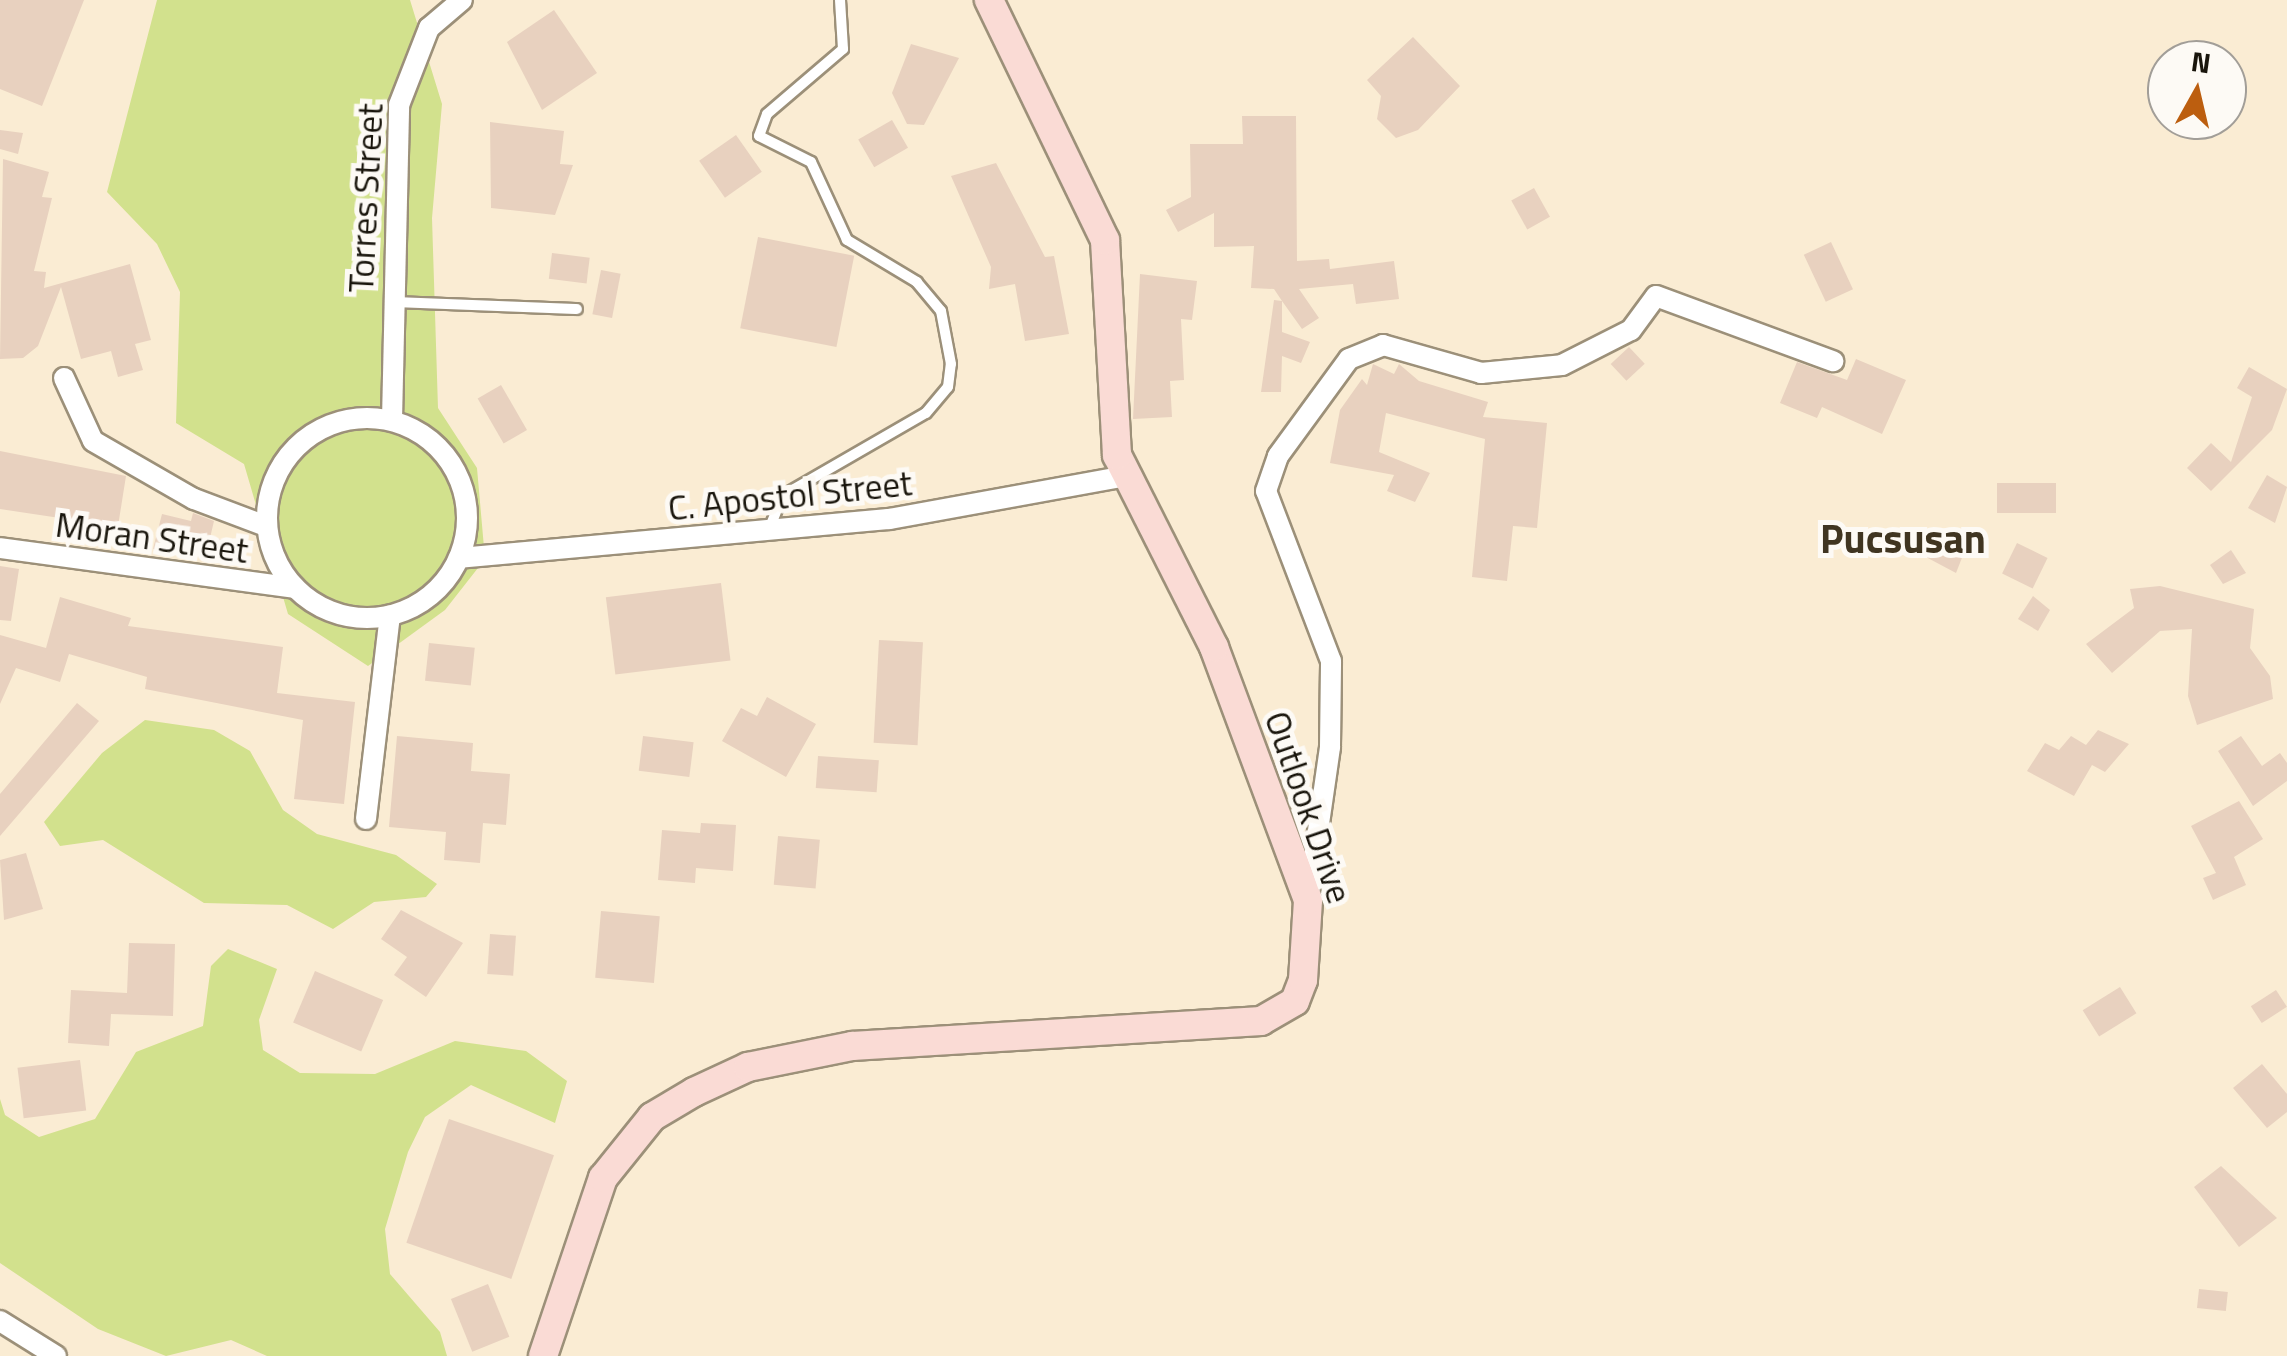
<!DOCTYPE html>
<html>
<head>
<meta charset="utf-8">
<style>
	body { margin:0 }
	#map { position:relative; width:2287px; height:1356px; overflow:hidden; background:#faecd3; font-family:"Titillium Web",sans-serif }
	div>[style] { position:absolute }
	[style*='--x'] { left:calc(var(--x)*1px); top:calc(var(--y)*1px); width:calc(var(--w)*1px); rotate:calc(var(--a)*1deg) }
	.green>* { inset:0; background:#d2e18d }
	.building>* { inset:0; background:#e8d1bf; transform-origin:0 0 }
	.roads { filter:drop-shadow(2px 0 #9c9079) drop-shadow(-2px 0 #9c9079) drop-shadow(0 2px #9c9079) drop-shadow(0 -2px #9c9079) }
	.lane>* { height:10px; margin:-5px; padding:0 5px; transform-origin:5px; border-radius:5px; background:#fff }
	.street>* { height:20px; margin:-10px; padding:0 10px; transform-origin:10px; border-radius:10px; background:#fff }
	.street>.ring { margin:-10px; padding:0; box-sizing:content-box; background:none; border:20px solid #fff; border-radius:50% }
	.secondary>* { height:28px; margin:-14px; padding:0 14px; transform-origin:14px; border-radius:14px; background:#fadbd5 }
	span { translate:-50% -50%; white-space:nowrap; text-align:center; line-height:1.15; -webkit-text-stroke:10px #fdfaf5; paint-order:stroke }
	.street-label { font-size:35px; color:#19150c }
	.quarter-label { font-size:40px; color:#403521; font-weight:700 }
	.north { position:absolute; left:2147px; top:40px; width:100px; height:100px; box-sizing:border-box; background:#fdfaf5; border:2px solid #a29e98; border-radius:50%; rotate:8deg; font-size:28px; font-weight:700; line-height:40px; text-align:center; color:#19150c }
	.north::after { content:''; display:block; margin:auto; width:35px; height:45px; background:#bc5e0f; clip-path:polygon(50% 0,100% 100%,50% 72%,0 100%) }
</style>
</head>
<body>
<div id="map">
	<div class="green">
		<div style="clip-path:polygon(157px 0,410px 0,442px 104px,432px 218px,438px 408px,477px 468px,485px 559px,445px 610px,368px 666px,288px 614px,244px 464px,176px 423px,180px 292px,157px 244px,107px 192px)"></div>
		<div style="clip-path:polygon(145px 720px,214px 730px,250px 751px,283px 810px,317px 834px,396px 855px,437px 884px,426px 897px,374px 902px,333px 929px,287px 905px,204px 903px,103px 840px,60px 846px,44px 822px,102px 753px)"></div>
		<div style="clip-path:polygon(228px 949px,277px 969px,259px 1020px,263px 1050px,300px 1073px,375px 1074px,455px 1041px,526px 1051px,567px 1081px,555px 1123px,471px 1085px,425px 1117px,408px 1152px,385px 1229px,390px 1274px,440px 1332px,447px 1356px,267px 1356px,231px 1340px,166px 1356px,98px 1329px,0 1263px,0 1099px,5px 1115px,39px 1137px,95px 1119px,136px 1052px,203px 1026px,211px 966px)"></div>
	</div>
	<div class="building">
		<div style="clip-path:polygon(0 0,84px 0,42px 106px,0 89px)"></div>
		<div style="clip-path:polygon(554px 10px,597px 73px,542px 110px,507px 42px)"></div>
		<div style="clip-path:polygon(1413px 37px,1460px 86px,1418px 130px,1396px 138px,1377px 119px,1381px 96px,1367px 80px)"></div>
		<div style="clip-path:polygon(911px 44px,959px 58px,924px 125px,907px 124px,892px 93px)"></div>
		<div style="clip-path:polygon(1242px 116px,1296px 116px,1297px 261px,1329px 259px,1330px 269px,1394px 261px,1399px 299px,1356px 304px,1353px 284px,1299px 289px,1319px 318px,1302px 329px,1282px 301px,1282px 332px,1310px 342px,1301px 363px,1282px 356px,1281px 392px,1261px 392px,1274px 300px,1282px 301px,1274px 289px,1251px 288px,1254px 246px,1214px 247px,1214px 213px,1178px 232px,1166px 210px,1191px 197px,1190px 144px,1243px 144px)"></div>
		<div style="left:892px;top:120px;width:32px;height:39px;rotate:60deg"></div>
		<div style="clip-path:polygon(490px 122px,564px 131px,560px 164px,573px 165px,555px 215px,491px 208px)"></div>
		<div style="clip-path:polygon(0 130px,23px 133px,18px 154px,0 149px)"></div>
		<div style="left:736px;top:135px;width:45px;height:45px;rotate:55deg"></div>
		<div style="clip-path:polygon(3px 159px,49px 172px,42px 197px,52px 198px,34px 271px,46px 272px,44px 288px,130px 264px,151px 340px,135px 344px,143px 370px,118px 377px,111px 351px,81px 359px,61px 287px,38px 346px,23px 358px,0 359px)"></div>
		<div style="clip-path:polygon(996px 163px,1045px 257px,1054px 256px,1069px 334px,1025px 341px,1015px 284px,989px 289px,991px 267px,951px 176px)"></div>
		<div style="left:1534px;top:188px;width:33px;height:26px;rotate:61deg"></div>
		<div style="left:758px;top:237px;width:98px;height:93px;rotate:11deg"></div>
		<div style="left:1831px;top:242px;width:52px;height:30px;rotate:65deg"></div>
		<div style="left:552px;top:253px;width:38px;height:26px;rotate:7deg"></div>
		<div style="left:601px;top:270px;width:20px;height:45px;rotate:11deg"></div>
		<div style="clip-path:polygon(1140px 274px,1197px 281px,1192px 320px,1181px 319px,1184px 380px,1170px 381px,1172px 417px,1133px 419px)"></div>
		<div style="left:1629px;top:347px;width:23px;height:25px;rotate:47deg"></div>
		<div style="clip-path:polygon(1856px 359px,1906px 380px,1882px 434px,1822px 407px,1817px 418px,1780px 403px,1797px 362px,1847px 380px)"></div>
		<div style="clip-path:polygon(1373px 364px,1394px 374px,1399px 364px,1419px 381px,1488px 402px,1483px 417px,1547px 423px,1537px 528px,1513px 526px,1507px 581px,1472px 577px,1485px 439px,1386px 413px,1379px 452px,1430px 473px,1415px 502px,1387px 491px,1394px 475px,1330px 463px,1340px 410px,1362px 379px,1367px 385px)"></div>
		<div style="clip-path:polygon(2249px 367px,2287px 389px,2272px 430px,2211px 491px,2187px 468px,2211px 443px,2231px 462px,2252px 397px,2237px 388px)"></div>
		<div style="left:501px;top:385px;width:52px;height:27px;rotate:60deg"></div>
		<div style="clip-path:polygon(0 451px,126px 476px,115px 545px,71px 538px,73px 520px,0 509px)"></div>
		<div style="clip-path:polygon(2267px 475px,2287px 487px,2275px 523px,2248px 508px)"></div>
		<div style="left:2056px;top:483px;width:30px;height:59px;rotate:90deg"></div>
		<div style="clip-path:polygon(193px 513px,214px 521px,210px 538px,241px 541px,239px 561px,153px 549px,162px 514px,191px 521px)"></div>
		<div style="clip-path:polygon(1938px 528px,1967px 545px,1956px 573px,1924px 556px)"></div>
		<div style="left:2017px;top:543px;width:34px;height:34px;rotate:26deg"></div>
		<div style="clip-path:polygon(2231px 550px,2246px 573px,2223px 584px,2210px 565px)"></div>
		<div style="clip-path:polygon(0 566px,19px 569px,11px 621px,0 620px)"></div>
		<div style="left:721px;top:583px;width:78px;height:116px;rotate:83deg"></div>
		<div style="clip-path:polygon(2160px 586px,2254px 609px,2250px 648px,2270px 676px,2273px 699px,2197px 725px,2188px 696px,2192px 629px,2160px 631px,2112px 673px,2086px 644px,2134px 608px,2130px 589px)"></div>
		<div style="clip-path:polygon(2033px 596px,2050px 610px,2038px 631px,2018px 619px)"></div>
		<div style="clip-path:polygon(60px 597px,131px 618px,128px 626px,283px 647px,277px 693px,355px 702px,344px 804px,294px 799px,303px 720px,145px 689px,147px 677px,69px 654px,60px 682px,16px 668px,0 704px,0 635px,46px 648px)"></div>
		<div style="left:879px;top:640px;width:44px;height:103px;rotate:3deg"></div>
		<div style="left:429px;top:643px;width:46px;height:38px;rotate:6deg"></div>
		<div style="clip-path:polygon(767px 697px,816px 724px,786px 777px,722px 741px,741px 708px,757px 716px)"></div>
		<div style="clip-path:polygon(77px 703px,99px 721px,0 836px,0 794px)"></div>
		<div style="clip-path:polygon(2098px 730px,2129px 744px,2105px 772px,2092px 765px,2074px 796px,2027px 771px,2045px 743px,2059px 750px,2071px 736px,2086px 745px)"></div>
		<div style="clip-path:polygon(397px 736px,473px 743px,471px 771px,510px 774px,506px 825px,483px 823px,480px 863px,444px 860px,446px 832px,389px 827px)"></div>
		<div style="left:643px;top:736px;width:51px;height:35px;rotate:7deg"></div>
		<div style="clip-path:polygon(2241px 736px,2262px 766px,2280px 753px,2287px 763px,2287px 781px,2253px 806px,2218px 751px)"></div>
		<div style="left:818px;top:756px;width:61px;height:32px;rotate:4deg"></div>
		<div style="clip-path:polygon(2239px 801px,2263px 839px,2234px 857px,2246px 885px,2213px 900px,2203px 878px,2216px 873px,2191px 826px)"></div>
		<div style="clip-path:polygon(701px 823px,736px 825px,733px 871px,696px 868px,695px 883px,658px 880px,662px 830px,700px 833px)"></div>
		<div style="left:778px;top:836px;width:42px;height:49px;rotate:5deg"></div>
		<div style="clip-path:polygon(26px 853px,43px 909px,4px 920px,0 860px)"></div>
		<div style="clip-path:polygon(401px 910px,463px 943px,426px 997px,394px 975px,407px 957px,381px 939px)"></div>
		<div style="left:601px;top:911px;width:59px;height:67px;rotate:5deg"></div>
		<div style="left:490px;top:934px;width:26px;height:40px;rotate:4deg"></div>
		<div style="clip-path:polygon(129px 943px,175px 944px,173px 1016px,111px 1014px,109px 1046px,68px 1043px,71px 990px,127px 993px)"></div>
		<div style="left:315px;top:971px;width:74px;height:56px;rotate:23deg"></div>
		<div style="left:2120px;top:987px;width:31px;height:44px;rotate:58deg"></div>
		<div style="left:2276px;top:990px;width:20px;height:30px;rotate:57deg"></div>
		<div style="left:80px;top:1060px;width:51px;height:63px;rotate:83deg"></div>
		<div style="clip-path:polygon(2262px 1064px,2287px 1094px,2287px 1112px,2267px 1128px,2233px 1088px)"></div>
		<div style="left:449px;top:1119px;width:111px;height:131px;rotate:19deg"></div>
		<div style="clip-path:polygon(2221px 1166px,2277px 1218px,2239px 1247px,2194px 1187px)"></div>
		<div style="left:488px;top:1284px;width:57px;height:40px;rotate:68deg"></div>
		<div style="left:2199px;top:1289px;width:29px;height:19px;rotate:6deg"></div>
	</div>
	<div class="roads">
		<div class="lane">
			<div style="--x:393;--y:302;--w:184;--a:2.2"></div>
			<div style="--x:769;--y:530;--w:36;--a:-69"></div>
			<div style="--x:782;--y:496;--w:166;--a:-30"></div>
			<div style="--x:926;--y:413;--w:34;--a:-50"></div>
			<div style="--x:948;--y:387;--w:23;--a:-83"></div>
			<div style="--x:951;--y:364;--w:54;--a:-100.7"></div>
			<div style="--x:941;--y:311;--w:38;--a:-130"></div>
			<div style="--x:917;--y:282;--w:82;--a:-149"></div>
			<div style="--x:847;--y:240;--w:86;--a:-114.8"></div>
			<div style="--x:811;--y:162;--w:58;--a:-153.4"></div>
			<div style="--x:759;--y:136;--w:23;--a:-70"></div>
			<div style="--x:767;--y:114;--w:100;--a:-40.5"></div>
			<div style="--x:843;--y:49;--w:49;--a:-93.5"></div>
		</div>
		<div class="street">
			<div style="--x:64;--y:378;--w:69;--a:65.3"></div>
			<div style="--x:93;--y:441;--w:116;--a:29.9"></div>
			<div style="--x:194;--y:499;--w:77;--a:20.6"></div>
			<div class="ring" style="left:267px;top:418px;width:180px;height:180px"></div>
			<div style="--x:392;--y:420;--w:315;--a:-88.7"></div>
			<div style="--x:399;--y:105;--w:83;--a:-68.7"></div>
			<div style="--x:429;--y:28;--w:43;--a:-40.3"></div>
			<div style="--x:0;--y:548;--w:298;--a:7.7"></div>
			<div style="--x:459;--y:558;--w:432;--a:-5.2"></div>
			<div style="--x:889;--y:519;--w:240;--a:-10.3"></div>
			<div style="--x:366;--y:819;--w:205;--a:-83.3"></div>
			<div style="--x:1308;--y:900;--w:155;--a:-81.8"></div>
			<div style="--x:1330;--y:747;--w:86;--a:-89.3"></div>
			<div style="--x:1331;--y:661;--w:182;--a:-110.9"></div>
			<div style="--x:1266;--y:491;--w:37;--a:-71"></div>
			<div style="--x:1278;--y:456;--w:120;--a:-53.8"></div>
			<div style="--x:1349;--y:359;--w:37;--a:-22"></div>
			<div style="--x:1383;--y:345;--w:102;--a:15.9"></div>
			<div style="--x:1481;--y:373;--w:81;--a:-5.6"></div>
			<div style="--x:1562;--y:365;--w:77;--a:-26.9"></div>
			<div style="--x:1631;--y:330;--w:42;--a:-53.7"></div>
			<div style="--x:1656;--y:296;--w:189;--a:20.2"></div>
			<div style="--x:0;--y:1321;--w:66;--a:32"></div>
		</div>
		<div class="secondary">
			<div style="--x:543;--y:1356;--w:188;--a:-71.4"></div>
			<div style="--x:603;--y:1178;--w:78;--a:-51.2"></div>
			<div style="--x:652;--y:1117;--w:49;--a:-30.8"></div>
			<div style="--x:694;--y:1092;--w:60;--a:-24.8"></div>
			<div style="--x:748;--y:1067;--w:106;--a:-11.4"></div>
			<div style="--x:852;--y:1046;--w:410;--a:-3.5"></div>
			<div style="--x:1261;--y:1021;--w:39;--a:-30"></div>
			<div style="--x:1295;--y:1001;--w:22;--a:-69"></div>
			<div style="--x:1303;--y:980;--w:80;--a:-86.4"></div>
			<div style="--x:1308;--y:900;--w:270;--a:-110.4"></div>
			<div style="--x:1214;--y:647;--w:215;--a:-116.8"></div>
			<div style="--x:1117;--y:455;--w:215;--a:-93.2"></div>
			<div style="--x:1105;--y:240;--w:267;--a:-115.8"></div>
		</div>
	</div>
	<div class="street-label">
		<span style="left:365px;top:198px;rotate:-87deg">Torres Street</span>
		<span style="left:790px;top:495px;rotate:-6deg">C. Apostol Street</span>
		<span style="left:152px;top:537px;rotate:8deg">Moran Street</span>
		<span style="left:1309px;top:807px;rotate:71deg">Outlook Drive</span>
	</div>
	<div class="quarter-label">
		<span style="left:1903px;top:539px">Pucsusan</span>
	</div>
	<div class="north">N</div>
</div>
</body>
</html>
